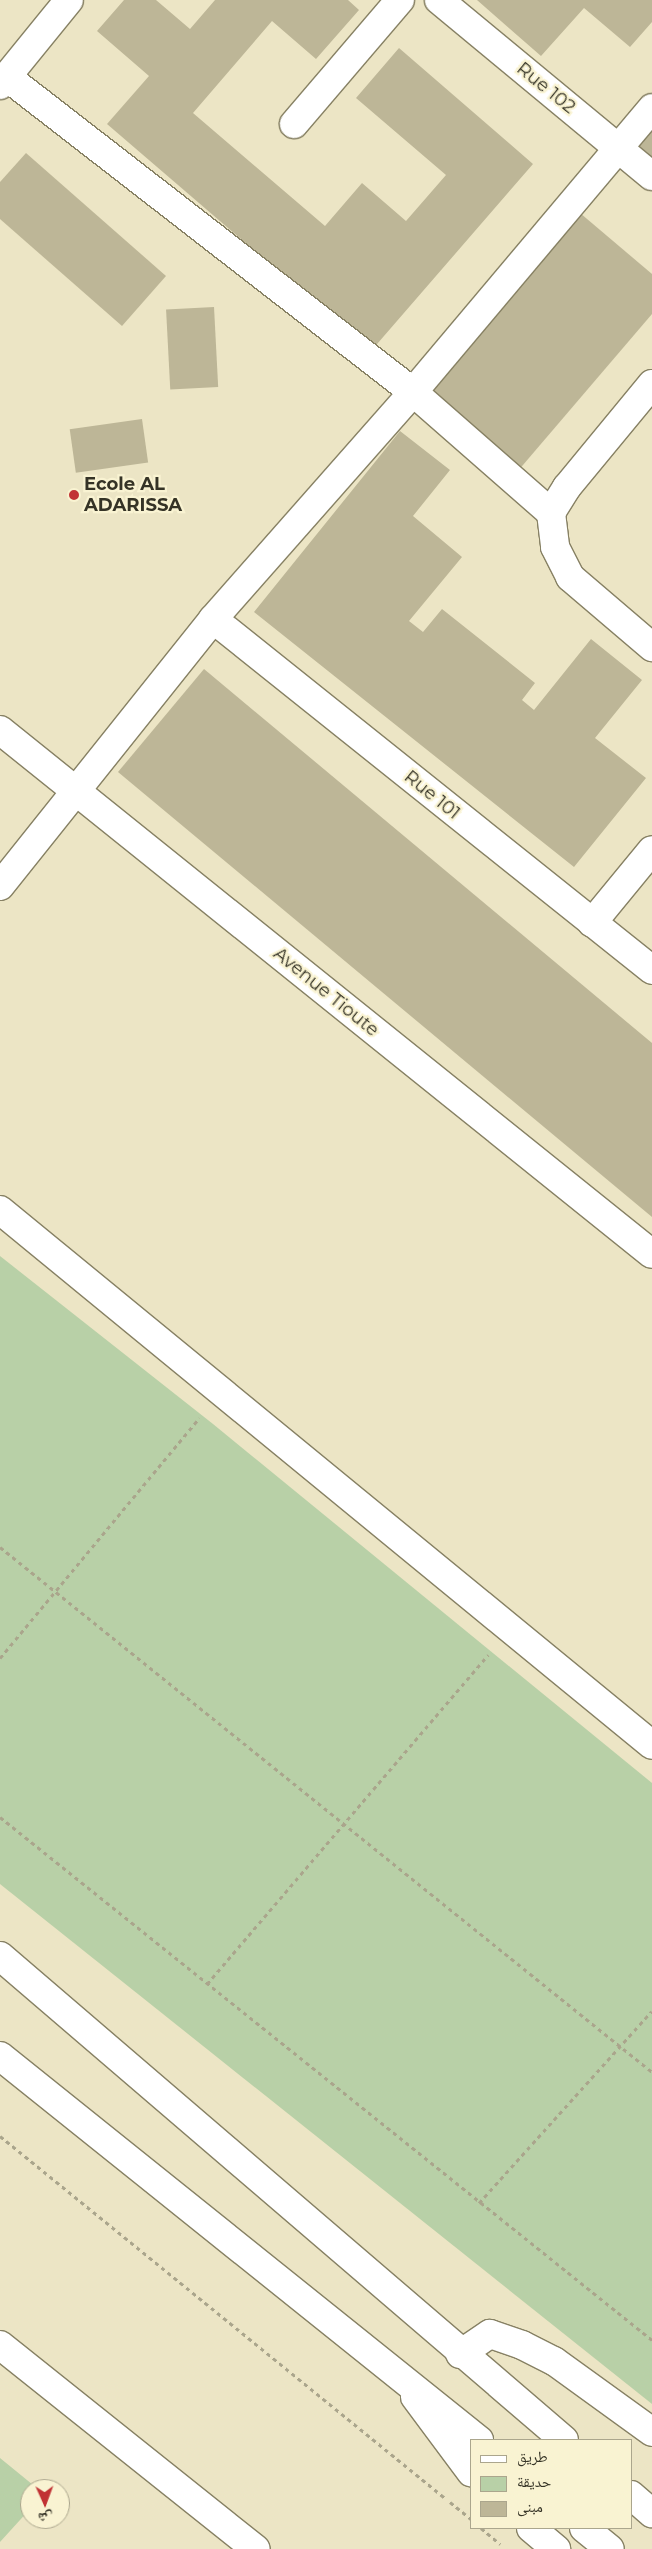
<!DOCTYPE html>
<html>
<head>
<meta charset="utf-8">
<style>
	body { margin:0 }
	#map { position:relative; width:652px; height:2549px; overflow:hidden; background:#ece5c5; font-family:Montserrat,"Noto Naskh Arabic",sans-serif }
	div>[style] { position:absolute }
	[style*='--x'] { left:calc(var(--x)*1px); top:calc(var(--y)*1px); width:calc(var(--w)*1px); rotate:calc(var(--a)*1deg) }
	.green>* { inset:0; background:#b8d0a7 }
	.building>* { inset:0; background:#bdb697; transform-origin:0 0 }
	.path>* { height:3px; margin-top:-1.5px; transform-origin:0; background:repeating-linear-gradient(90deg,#aaa58c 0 4px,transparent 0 8px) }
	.roads { filter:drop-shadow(1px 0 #878164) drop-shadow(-1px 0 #878164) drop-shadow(0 1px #878164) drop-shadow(0 -1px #878164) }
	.minor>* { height:28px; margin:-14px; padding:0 14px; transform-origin:14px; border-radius:14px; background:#fff }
	.trunk>* { height:28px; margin:-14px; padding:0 14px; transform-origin:14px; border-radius:14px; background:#fff }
	.dots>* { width:14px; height:14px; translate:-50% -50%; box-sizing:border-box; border:2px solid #f9f3d2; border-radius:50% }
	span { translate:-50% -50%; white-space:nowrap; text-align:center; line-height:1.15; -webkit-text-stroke:4.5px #f9f3d2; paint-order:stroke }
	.street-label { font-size:18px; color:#353326 }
	.poi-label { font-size:18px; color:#353326; font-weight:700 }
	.left { translate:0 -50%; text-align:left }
	.legend { position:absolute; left:470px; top:2439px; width:162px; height:90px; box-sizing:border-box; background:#f9f3d2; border:1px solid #aba68d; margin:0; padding:6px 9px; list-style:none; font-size:15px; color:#353326 }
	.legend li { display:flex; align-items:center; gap:10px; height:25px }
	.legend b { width:25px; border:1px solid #aba68d }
	.north { position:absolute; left:20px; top:2479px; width:50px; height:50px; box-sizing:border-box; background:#f9f3d2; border:1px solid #aba68d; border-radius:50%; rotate:178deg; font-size:14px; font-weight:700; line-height:20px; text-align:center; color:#353326 }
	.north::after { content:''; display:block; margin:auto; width:18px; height:22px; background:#c13234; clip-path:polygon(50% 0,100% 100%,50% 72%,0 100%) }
</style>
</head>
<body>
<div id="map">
	<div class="green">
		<div style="clip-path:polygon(0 1256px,213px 1424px,652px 1783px,652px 2404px,0 1884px)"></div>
		<div style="clip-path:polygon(0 2458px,38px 2489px,30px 2489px,30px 2509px,0 2542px)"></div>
	</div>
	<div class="building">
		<div style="clip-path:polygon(124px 0,156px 0,190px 29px,215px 0,348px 0,359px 10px,316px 59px,272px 21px,193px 113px,325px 226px,362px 183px,406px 221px,446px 175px,356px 98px,399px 48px,533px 164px,371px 351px,107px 124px,149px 76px,97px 31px)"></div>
		<div style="clip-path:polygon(477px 0,652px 0,652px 22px,630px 47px,584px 8px,541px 56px)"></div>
		<div style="clip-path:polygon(652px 124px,652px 164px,632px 147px)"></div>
		<div style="clip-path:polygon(26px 153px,166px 276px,122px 326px,0 219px,0 182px)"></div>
		<div style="clip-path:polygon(580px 213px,652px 274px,652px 314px,517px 472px,425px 395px)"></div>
		<div style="left:214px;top:307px;width:80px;height:48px;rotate:87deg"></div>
		<div style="left:142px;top:419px;width:44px;height:73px;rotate:82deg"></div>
		<div style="clip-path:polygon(400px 431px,450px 470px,413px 516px,462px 557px,409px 621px,423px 632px,442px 609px,535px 683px,522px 700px,534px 710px,591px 639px,642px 680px,595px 738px,646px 778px,574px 867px,254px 612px)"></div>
		<div style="clip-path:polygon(204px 669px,652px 1043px,652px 1217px,118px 772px)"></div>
	</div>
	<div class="path">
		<div style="--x:0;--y:1547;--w:837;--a:38.84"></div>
		<div style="--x:0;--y:1658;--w:312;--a:-50.3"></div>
		<div style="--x:0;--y:1817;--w:836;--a:38.73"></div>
		<div style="--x:207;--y:1984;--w:433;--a:-49.5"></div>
		<div style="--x:0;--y:2136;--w:574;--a:39.13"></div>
		<div style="--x:479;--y:2203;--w:258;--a:-48"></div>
		<div style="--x:450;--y:2502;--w:27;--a:39"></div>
		<div style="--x:481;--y:2528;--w:25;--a:40"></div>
	</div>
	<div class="roads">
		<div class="minor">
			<div style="--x:439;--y:0;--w:276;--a:39.6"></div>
			<div style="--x:7;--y:77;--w:514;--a:37.81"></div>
			<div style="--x:413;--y:392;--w:184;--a:41.2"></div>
			<div style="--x:0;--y:85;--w:109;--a:-50.9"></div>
			<div style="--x:294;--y:124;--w:163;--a:-49.5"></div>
			<div style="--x:652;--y:384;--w:134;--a:129.5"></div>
			<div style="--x:567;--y:487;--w:31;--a:122"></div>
			<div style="--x:551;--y:513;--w:34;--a:83"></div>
			<div style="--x:555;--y:547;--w:34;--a:63"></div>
			<div style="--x:570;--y:577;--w:108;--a:40.5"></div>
			<div style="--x:213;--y:619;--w:562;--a:38.64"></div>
			<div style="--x:0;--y:730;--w:836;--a:38.79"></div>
			<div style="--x:0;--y:886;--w:342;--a:-51.4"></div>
			<div style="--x:213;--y:619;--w:303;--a:-48.6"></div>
			<div style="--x:413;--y:392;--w:371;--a:-49.9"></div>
			<div style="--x:592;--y:923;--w:94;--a:-50.6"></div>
			<div style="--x:0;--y:1210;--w:843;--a:39.37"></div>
			<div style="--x:0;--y:2345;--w:327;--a:38.6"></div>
		</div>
		<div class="trunk">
			<div style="--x:0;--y:1956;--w:743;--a:40.63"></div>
			<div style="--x:0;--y:2056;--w:614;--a:38.72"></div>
			<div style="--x:460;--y:2354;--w:36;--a:-34"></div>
			<div style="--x:490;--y:2334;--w:34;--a:19"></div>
			<div style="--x:522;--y:2345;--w:36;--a:27"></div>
			<div style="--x:554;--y:2361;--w:121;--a:35.9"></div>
			<div style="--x:415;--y:2397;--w:94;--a:53.3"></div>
			<div style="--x:631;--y:2495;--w:28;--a:41"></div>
			<div style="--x:531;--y:2528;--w:33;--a:40"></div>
			<div style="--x:584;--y:2528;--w:33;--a:39"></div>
		</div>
	</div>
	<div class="dots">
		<div style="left:74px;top:495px;background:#c13234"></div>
	</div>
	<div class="street-label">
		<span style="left:546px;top:88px;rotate:39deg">Rue 102</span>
		<span style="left:432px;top:795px;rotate:39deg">Rue 101</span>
		<span style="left:326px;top:992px;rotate:39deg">Avenue Tioute</span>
	</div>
	<div class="poi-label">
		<span class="left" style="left:84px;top:495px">Ecole AL<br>ADARISSA</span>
	</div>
	<ul class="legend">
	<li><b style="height:6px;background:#fff"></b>طريق</li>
	<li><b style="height:14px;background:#b8d0a7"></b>حديقة</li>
	<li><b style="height:14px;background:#bdb697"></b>مبنى</li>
	</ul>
	<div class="north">ش</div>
</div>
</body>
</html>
